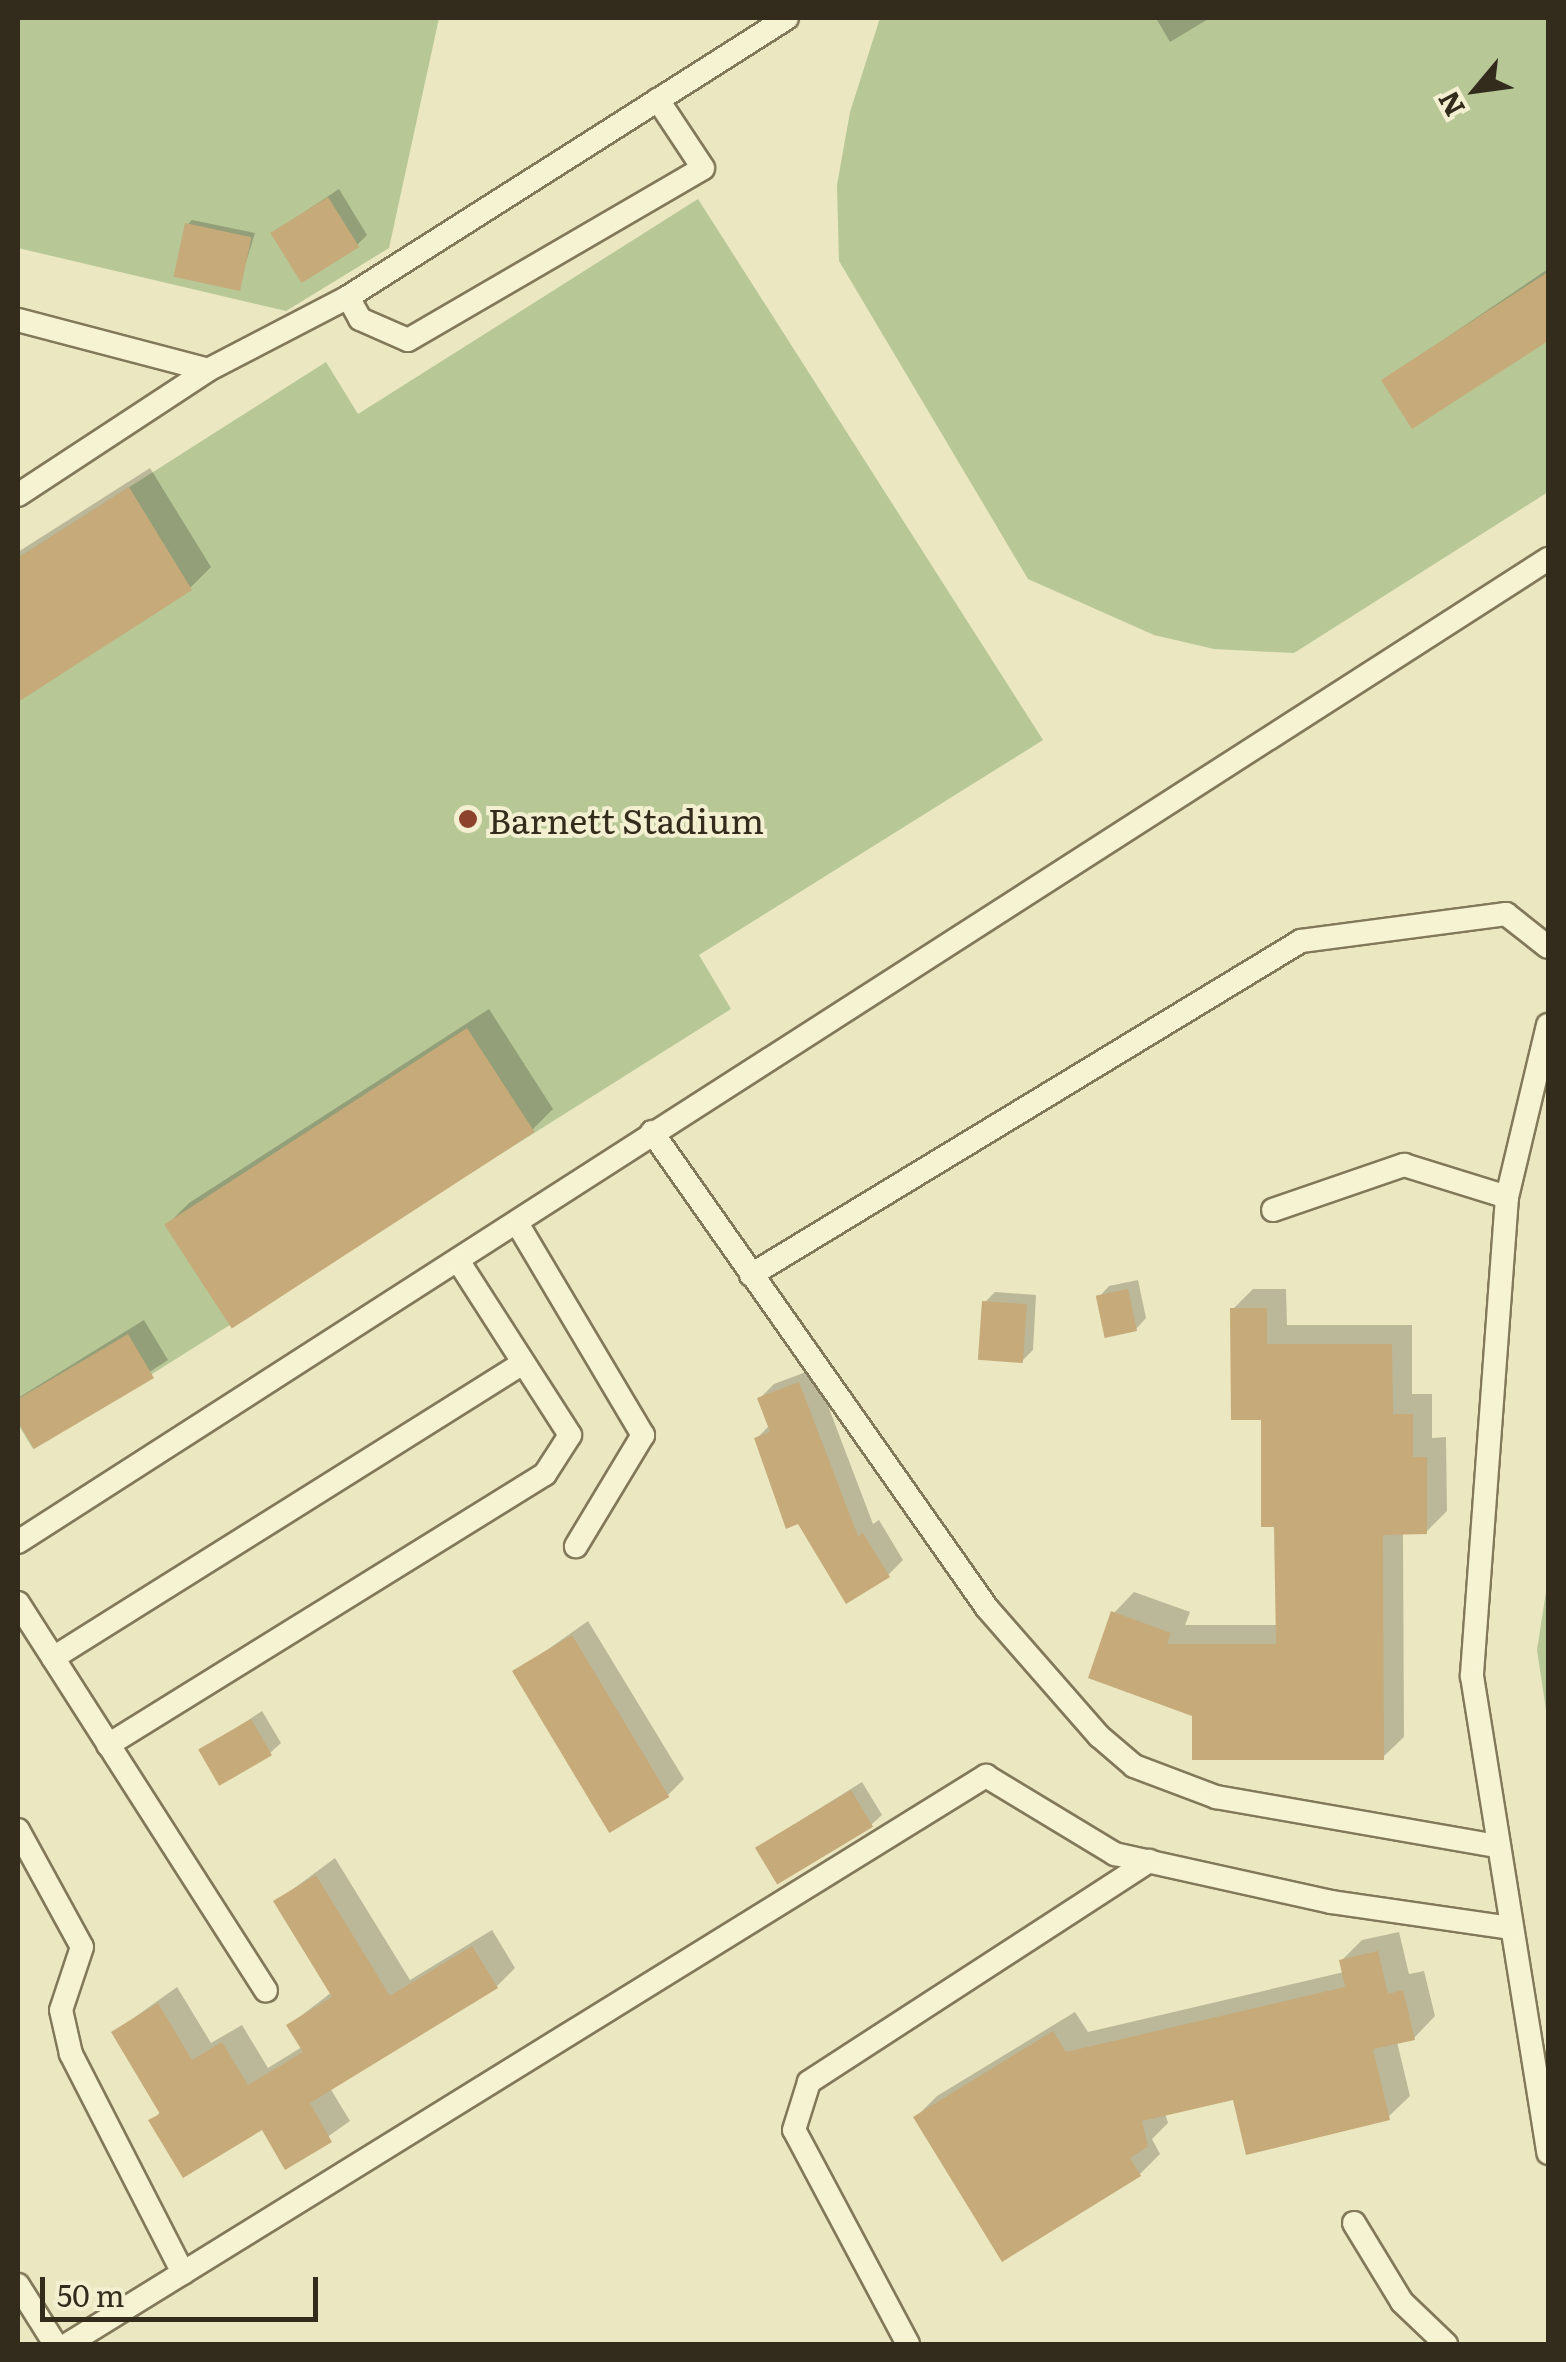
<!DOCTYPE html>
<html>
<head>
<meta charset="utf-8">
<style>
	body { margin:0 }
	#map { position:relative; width:1566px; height:2362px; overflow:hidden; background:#eae7c1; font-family:Literata,serif }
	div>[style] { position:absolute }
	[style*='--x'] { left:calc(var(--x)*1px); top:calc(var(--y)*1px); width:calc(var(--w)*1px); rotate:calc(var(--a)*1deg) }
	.green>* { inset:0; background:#b7c796 }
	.shadow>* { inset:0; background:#0003 }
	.building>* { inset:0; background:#c6aa79; transform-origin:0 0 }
	.roads { filter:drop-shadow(2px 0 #82785a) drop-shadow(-2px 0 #82785a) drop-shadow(0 2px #82785a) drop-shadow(0 -2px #82785a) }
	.lane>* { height:22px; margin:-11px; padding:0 11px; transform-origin:11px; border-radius:11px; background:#f6f3d3 }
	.dots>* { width:28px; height:28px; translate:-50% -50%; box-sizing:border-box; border:5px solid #f2f0d0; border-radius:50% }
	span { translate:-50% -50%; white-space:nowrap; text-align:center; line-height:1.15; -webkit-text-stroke:8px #f2f0d0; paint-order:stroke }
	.poi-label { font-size:35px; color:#332c1d }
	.left { translate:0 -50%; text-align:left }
	.frame { position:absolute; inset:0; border:20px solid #332c1d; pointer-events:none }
	.north { position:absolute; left:1426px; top:40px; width:100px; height:100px; -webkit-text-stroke:8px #f2f0d0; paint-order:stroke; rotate:241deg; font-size:28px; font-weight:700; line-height:40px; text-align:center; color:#332c1d }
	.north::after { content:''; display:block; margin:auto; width:35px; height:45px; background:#332c1d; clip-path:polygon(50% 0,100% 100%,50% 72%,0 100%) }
	.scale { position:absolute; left:40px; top:2277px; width:278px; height:45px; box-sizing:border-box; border:5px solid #332c1d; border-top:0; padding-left:12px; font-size:30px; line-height:35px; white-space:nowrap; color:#332c1d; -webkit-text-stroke:8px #f2f0d0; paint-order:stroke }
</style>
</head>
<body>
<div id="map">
	<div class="green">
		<div style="clip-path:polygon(18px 18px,439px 18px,389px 248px,286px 311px,18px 248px)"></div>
		<div style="clip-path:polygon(880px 18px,1548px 18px,1548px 492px,1294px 653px,1214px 649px,1154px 635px,1028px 579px,839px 261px,837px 185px,850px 112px)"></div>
		<div style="clip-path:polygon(698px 199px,1043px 740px,699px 955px,731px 1009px,33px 1449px,18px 1424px,18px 558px,326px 362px,358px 414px)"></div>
		<div style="clip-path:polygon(1548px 1579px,1548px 1723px,1537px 1650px)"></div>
	</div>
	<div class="shadow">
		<div style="clip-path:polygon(1156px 18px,1210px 18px,1170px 42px)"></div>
		<div style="clip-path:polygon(339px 189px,367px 235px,357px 245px,273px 233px)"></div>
		<div style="clip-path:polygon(192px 220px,255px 233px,238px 288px,188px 224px)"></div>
		<div style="clip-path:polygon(1548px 269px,1548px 338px,1413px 425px,1384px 380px)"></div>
		<div style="clip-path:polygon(150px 468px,211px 567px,190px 588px,18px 699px,18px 552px)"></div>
		<div style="clip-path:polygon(489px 1009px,553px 1109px,532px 1130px,168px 1224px,189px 1203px)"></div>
		<div style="clip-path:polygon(1138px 1280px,1146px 1318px,1136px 1329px,1099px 1297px,1109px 1286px)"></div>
		<div style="clip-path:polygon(1253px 1289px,1286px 1289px,1287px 1325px,1412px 1325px,1412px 1394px,1432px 1394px,1432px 1438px,1446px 1437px,1447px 1511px,1426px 1532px,1403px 1532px,1404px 1737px,1383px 1757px,1194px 1714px,1114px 1613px,1134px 1592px,1190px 1612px,1185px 1625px,1279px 1625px,1277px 1524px,1264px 1418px,1233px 1309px)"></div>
		<div style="clip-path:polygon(995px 1292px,1036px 1295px,1033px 1350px,1022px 1361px,985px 1302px)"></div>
		<div style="clip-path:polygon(144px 1320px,168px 1360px,34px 1446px,18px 1418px,18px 1398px)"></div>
		<div style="clip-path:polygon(814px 1369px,873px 1524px,879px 1520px,903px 1560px,888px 1575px,757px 1438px,770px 1425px,760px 1398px,774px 1384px)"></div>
		<div style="clip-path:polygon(588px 1621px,684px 1779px,668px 1795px,516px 1672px)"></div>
		<div style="clip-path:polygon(262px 1711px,281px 1743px,270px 1753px,201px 1751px)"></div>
		<div style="clip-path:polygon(862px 1782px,882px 1815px,871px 1825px,758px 1847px)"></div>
		<div style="clip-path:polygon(335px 1858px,410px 1980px,492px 1930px,515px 1968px,497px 1986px,330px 2088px,350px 2121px,286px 2166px,263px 2127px,152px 2121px,161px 2111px,114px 2032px,177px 1987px,211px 2043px,242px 2025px,268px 2068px,302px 2047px,289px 2025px,332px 1992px,277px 1901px)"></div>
		<div style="clip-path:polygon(1399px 1932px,1409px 1974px,1424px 1971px,1435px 2016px,1414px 2038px,1397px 2042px,1410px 2096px,1388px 2117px,1235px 2097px,1165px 2113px,1168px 2123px,1152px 2139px,1160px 2154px,1139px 2175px,916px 2117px,937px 2096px,1075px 2012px,1088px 2032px,1344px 1972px,1341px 1961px,1362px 1940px)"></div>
	</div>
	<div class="building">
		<div style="left:328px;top:197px;width:59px;height:68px;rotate:58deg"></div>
		<div style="left:185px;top:223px;width:68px;height:55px;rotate:12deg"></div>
		<div style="clip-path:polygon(1548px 272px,1548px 341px,1412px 429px,1381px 380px)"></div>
		<div style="clip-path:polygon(129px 487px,192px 590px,18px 702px,18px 558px)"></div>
		<div style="left:467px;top:1028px;width:124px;height:361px;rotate:57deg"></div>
		<div style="left:1128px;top:1289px;width:43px;height:33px;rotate:78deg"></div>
		<div style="left:982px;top:1301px;width:45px;height:59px;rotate:4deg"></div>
		<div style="clip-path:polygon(1230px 1308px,1267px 1308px,1267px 1344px,1392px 1344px,1393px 1414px,1413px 1414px,1413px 1457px,1427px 1457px,1427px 1534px,1383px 1535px,1384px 1760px,1192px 1760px,1192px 1716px,1088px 1678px,1111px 1611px,1171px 1633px,1167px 1644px,1276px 1644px,1274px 1527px,1261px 1527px,1261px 1420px,1231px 1420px)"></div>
		<div style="clip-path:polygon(128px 1334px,154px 1378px,34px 1449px,18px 1422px,18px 1399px)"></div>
		<div style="clip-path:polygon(799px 1382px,858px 1536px,863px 1533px,890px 1577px,846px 1604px,798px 1524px,786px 1529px,754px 1438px,770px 1432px,757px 1398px)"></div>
		<div style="left:572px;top:1635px;width:189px;height:70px;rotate:59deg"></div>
		<div style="left:251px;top:1719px;width:42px;height:61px;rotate:60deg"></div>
		<div style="left:851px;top:1790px;width:43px;height:112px;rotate:59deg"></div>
		<div style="clip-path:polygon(316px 1875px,390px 1996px,472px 1946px,498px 1988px,310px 2103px,332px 2142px,285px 2170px,262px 2130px,183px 2178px,148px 2120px,160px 2114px,111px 2032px,158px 2003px,192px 2060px,222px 2042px,248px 2085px,303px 2052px,286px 2025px,332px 1997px,273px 1901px)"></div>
		<div style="clip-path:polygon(1378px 1951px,1388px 1994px,1403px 1990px,1415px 2040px,1373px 2049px,1390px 2120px,1246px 2155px,1233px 2100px,1142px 2121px,1148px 2146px,1130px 2158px,1141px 2176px,1002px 2262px,913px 2117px,1053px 2031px,1066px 2052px,1345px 1987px,1339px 1960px)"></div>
	</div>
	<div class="roads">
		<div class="lane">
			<div style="--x:348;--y:297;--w:25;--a:61"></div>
			<div style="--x:360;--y:319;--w:52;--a:23.6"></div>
			<div style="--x:408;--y:340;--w:341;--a:-30.2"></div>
			<div style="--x:703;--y:168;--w:82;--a:-123.5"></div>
			<div style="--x:18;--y:320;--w:196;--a:14.7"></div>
			<div style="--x:18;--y:495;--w:227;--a:-33.3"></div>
			<div style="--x:208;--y:370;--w:158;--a:-27.5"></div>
			<div style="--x:348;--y:297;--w:520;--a:-32.44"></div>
			<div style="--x:1548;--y:1025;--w:177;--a:103.4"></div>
			<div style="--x:1507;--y:1197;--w:480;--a:94.2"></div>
			<div style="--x:1472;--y:1676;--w:483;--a:80.9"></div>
			<div style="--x:652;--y:1132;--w:582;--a:54.86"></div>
			<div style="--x:987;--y:1608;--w:170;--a:48.8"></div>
			<div style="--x:1099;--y:1736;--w:46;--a:40.6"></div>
			<div style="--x:1134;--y:1766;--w:88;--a:20.7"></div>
			<div style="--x:1216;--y:1797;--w:286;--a:9.9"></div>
			<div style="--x:1273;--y:1210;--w:139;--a:-19"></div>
			<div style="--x:1404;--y:1165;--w:108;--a:17.3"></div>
			<div style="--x:517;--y:1223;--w:247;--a:59.3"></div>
			<div style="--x:643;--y:1435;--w:130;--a:121.1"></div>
			<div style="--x:751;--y:1275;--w:643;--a:-31.27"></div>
			<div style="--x:1301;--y:941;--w:207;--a:-7.5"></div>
			<div style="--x:1506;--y:914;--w:53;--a:38.2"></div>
			<div style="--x:18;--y:1542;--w:1819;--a:-32.72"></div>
			<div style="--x:18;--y:1603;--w:460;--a:57.4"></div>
			<div style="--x:53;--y:1658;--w:555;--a:-32.11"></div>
			<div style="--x:108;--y:1745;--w:514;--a:-31.8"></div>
			<div style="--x:545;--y:1474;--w:46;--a:-57.3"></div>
			<div style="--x:570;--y:1435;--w:206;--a:-122.7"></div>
			<div style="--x:18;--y:1830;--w:133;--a:61.3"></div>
			<div style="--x:82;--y:1947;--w:66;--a:108.4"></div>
			<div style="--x:61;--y:2010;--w:45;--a:77.2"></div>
			<div style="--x:71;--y:2054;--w:246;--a:62.9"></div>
			<div style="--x:1354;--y:2223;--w:92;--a:58.7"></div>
			<div style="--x:1402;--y:2302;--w:61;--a:43.7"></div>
			<div style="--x:18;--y:2285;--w:70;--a:57.9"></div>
			<div style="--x:68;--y:2344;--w:1080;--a:-31.75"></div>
			<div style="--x:986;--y:1776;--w:151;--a:31.2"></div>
			<div style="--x:1115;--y:1854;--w:221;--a:12.5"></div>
			<div style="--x:1331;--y:1902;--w:182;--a:8.2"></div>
			<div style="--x:908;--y:2344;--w:242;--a:-118"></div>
			<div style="--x:794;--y:2130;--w:50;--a:-72.6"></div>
			<div style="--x:809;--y:2082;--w:406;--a:-33"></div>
		</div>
	</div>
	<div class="dots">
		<div style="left:468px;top:819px;background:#8d422e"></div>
	</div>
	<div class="poi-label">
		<span class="left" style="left:488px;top:819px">Barnett Stadium</span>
	</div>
	<div class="frame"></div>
	<div class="north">N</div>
	<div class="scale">50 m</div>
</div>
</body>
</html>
